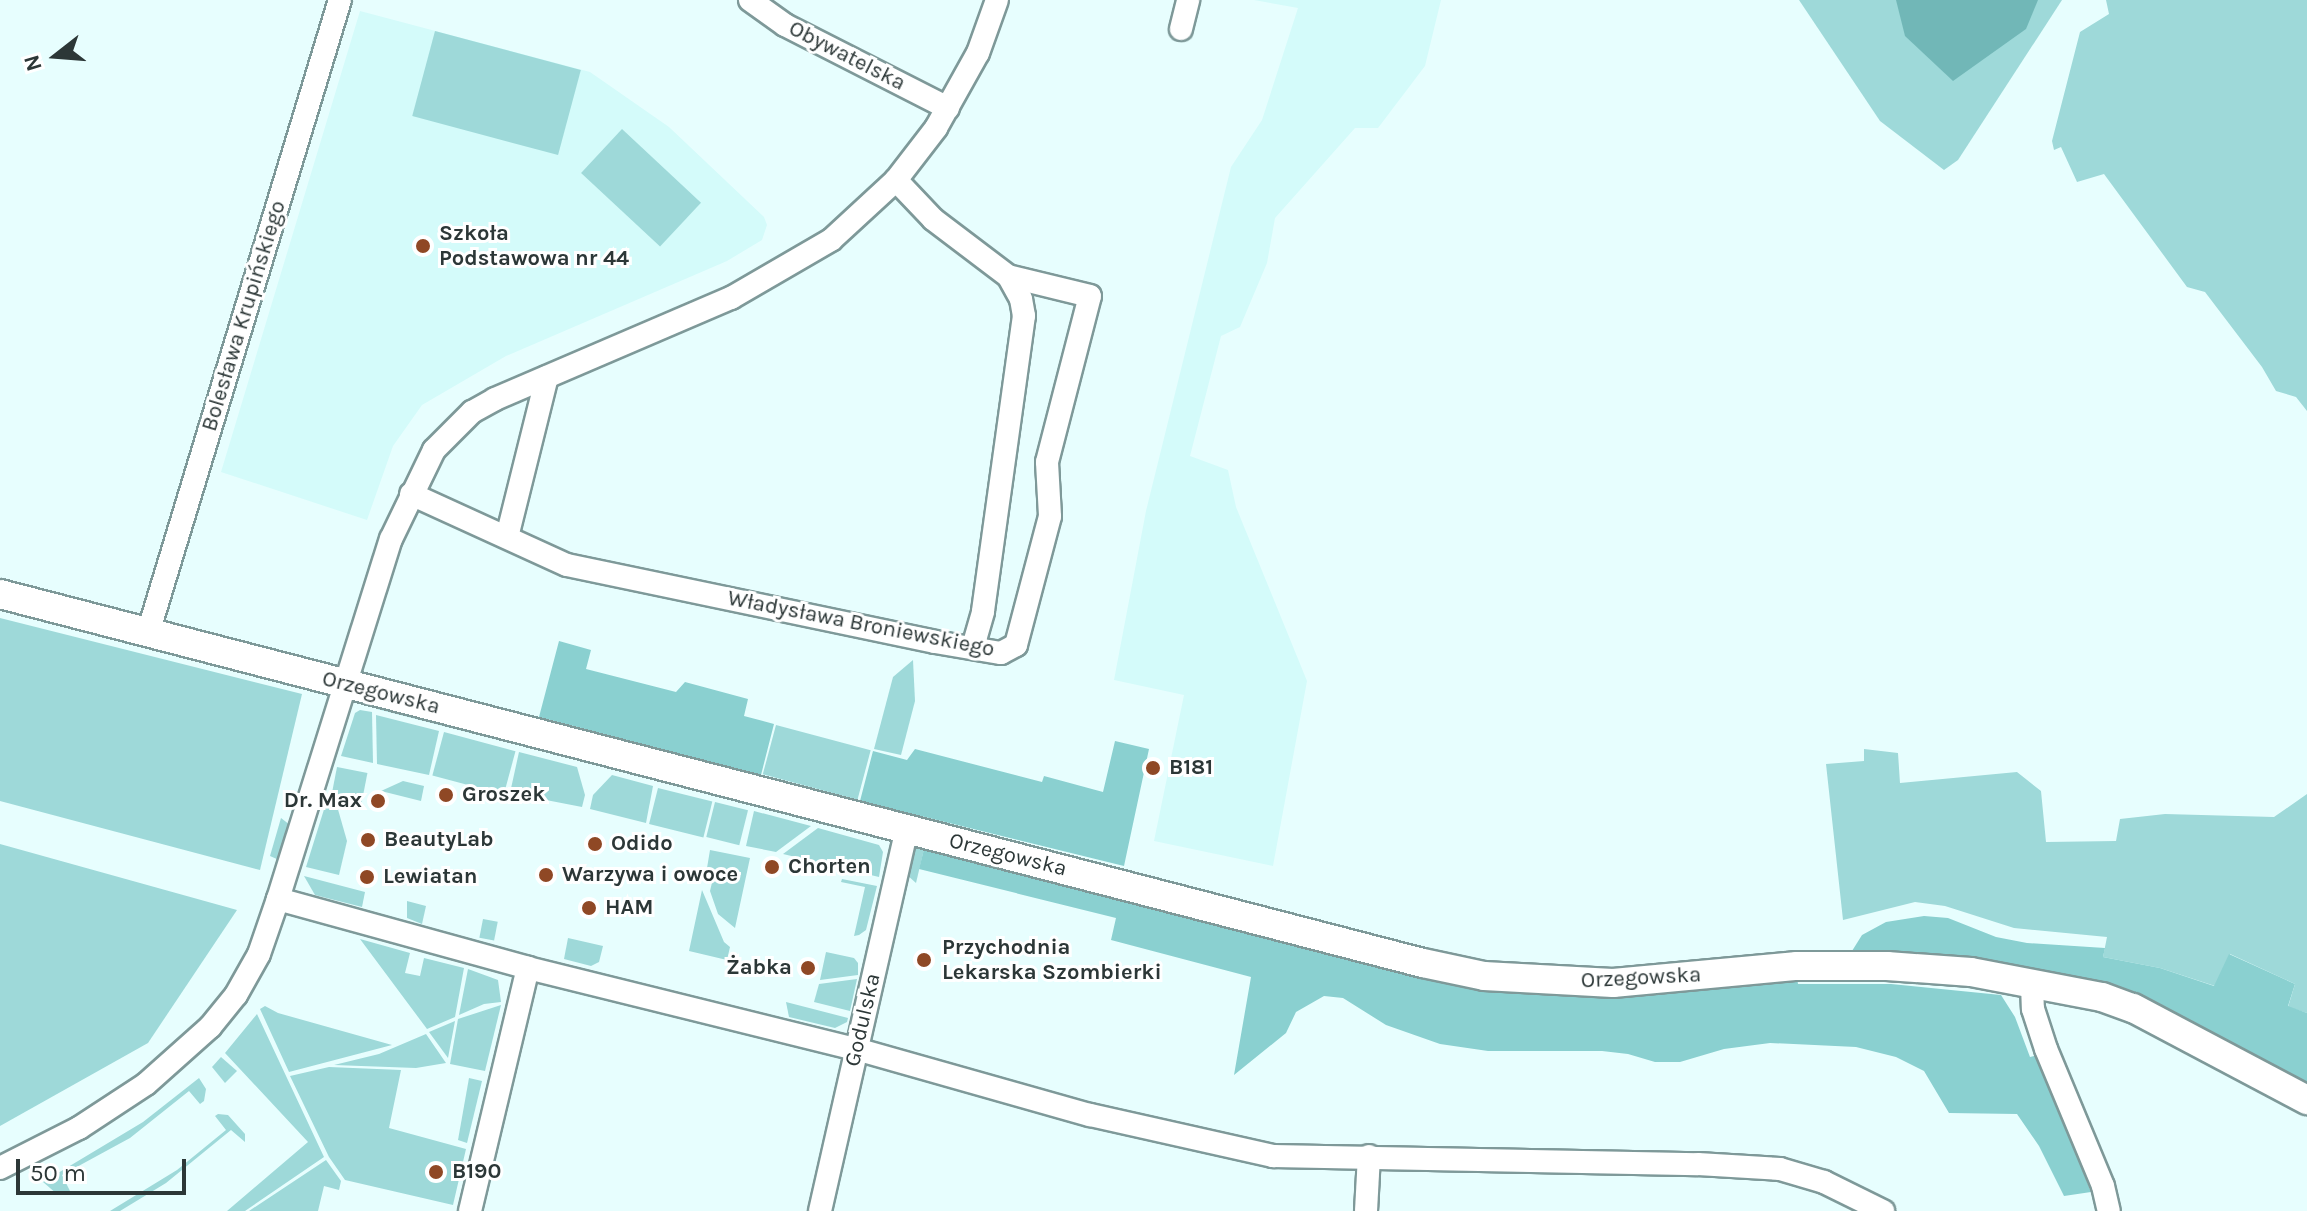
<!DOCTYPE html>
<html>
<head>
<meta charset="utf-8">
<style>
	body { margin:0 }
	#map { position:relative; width:2307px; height:1211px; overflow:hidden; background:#e7fefe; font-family:Karla,sans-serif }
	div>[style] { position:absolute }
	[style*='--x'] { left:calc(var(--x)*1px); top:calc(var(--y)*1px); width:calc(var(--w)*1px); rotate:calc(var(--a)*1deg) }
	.built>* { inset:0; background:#d4fbfa }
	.green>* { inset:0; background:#9ed9d9; transform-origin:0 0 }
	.forest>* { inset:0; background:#8ad0d0 }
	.water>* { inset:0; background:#71b7b7 }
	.roads { filter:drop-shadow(2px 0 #7e9999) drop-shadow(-2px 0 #7e9999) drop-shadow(0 2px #7e9999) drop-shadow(0 -2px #7e9999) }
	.minor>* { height:22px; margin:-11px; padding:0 11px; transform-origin:11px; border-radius:11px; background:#fff }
	.tertiary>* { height:28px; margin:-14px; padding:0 14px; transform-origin:14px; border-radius:14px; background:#fff }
	.dots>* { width:22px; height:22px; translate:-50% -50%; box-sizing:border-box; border:4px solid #fff; border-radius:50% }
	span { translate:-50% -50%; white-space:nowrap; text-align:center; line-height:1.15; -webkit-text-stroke:6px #fff; paint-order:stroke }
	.street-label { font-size:22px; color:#2c3737 }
	.poi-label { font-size:22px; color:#2c3737; font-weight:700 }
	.left { translate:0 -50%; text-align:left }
	.right { translate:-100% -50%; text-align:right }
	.north { position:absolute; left:16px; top:16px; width:80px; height:80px; -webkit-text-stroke:6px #fff; paint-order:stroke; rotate:253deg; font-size:22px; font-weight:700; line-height:32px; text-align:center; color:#2c3737 }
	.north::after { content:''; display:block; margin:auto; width:28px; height:36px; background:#2c3737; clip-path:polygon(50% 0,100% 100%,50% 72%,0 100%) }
	.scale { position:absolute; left:16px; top:1159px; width:170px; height:36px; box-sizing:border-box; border:4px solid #2c3737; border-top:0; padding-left:10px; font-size:24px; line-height:28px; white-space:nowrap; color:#2c3737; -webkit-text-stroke:6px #fff; paint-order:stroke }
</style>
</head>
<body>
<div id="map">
	<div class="built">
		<div style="clip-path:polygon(1254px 0,1441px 0,1425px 66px,1378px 128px,1355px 128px,1275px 218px,1267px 263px,1240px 327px,1221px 336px,1190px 456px,1228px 470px,1236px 507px,1307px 681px,1273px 866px,1154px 841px,1184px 695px,1114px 680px,1146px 511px,1231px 167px,1262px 120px,1298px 8px)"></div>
		<div style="clip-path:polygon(360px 11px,590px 72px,669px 127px,764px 217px,767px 225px,762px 240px,727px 261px,506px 356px,422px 405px,393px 446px,367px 520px,221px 472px)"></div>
	</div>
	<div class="green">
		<div style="clip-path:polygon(1799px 0,2062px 0,1958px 160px,1944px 170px,1880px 121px)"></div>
		<div style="clip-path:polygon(2106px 0,2307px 0,2307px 411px,2296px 397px,2276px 391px,2262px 367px,2205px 292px,2187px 287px,2104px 174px,2077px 182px,2061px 147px,2054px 150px,2052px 141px,2080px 32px,2109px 14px)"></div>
		<div style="left:435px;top:31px;width:151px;height:88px;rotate:15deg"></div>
		<div style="left:622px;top:129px;width:108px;height:60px;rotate:43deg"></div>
		<div style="clip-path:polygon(0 618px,302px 694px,260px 870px,0 801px)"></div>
		<div style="clip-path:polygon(913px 660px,915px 701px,901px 755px,874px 749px,893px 677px)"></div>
		<div style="clip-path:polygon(378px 702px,854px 825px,852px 830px,377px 709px)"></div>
		<div style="clip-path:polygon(360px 710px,372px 712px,373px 763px,341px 756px,355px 713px)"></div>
		<div style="clip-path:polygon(376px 715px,439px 731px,429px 775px,377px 764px)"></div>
		<div style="left:776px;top:725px;width:98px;height:51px;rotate:15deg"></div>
		<div style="left:444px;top:732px;width:74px;height:45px;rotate:15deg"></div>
		<div style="clip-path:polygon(1864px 749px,1898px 753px,1900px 783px,2017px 772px,2041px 791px,2046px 842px,2116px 841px,2120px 819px,2165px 814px,2274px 817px,2307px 794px,2307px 1013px,2288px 1007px,2295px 984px,2230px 954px,2215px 986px,2160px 968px,2103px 957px,2107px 937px,2014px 928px,1945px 906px,1915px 902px,1843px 920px,1826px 764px,1864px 761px)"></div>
		<div style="clip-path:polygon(519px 752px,577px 767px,585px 795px,582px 807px,510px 793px)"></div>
		<div style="left:337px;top:767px;width:31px;height:30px;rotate:11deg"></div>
		<div style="clip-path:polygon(612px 775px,653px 786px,646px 823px,590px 809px,593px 795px)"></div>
		<div style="clip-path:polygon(403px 781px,424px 786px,421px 801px,381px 791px)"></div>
		<div style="left:658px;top:788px;width:56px;height:37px;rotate:14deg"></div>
		<div style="left:715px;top:802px;width:34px;height:36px;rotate:14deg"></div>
		<div style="clip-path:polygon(326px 803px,337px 806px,347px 841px,339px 875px,306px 867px)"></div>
		<div style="clip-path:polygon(754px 811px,811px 826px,776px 852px,746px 846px)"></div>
		<div style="clip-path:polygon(281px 818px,290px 825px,279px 860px,270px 856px)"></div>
		<div style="clip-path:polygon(818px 828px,879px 845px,883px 852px,879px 877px,783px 854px)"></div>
		<div style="clip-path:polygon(0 844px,237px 910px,148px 1043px,0 1126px)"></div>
		<div style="clip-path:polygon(925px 845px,916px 883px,907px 875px,913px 847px)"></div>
		<div style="clip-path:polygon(710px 850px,750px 858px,735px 928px,718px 914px,710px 891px,715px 870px,707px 868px)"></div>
		<div style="clip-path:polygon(304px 876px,365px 892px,362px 907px,315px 895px)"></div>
		<div style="clip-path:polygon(842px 879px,877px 886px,866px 930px,859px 935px,854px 936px,865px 887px,841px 882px)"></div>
		<div style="clip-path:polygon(702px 890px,724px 942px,730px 947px,727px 960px,689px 951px)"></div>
		<div style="clip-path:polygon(407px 901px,426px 906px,422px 924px,407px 918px)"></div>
		<div style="left:483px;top:919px;width:15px;height:19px;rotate:11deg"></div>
		<div style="clip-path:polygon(568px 938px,603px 946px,599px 962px,591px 966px,564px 959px)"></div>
		<div style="clip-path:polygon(360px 939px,410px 953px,405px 973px,420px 976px,424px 958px,464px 968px,455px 1017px,427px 1029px)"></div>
		<div style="clip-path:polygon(826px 952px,854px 958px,858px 963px,858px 975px,820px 980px)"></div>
		<div style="clip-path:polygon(468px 969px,498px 980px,501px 1002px,484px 1004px,459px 1015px)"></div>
		<div style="clip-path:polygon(857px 979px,850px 1011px,814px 1002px,819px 984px)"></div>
		<div style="clip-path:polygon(786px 1002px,848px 1018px,847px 1022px,835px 1028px,789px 1017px)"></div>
		<div style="clip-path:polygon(501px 1005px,485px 1071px,450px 1064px,458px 1019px)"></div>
		<div style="clip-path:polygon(265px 1006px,278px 1013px,392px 1045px,289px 1072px,260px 1009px)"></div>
		<div style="clip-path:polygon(257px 1014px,324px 1157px,245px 1211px,227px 1211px,308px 1142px,225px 1053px)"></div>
		<div style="clip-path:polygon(455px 1021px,448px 1058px,429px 1032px)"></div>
		<div style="clip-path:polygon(426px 1034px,446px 1063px,416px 1068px,334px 1065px,379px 1054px)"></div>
		<div style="clip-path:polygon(221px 1057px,237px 1071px,225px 1083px,212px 1067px)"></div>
		<div style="clip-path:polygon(329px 1067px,401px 1070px,389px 1128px,466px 1149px,453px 1205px,345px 1180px,329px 1157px,290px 1076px)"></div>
		<div style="clip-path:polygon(199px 1078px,206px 1089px,204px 1101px,200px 1104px,189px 1091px,130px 1138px,62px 1175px,70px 1191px,57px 1194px,43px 1182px,143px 1122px)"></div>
		<div style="clip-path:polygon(469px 1078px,482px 1081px,467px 1143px,458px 1140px)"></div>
		<div style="clip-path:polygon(218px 1114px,228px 1115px,245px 1134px,245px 1142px,231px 1130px,166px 1183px,120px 1211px,110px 1211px,177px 1170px,226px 1130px,215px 1116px)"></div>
		<div style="clip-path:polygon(326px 1160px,341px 1181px,339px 1190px,324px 1186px,318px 1211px,249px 1211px)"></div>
	</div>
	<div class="forest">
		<div style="clip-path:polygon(559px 641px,591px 650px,586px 669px,676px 692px,685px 682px,748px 699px,744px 716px,774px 724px,761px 775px,539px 717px)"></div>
		<div style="clip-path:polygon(1115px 741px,1149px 749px,1124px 866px,860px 801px,873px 751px,907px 760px,915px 749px,1042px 782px,1044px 776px,1103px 792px)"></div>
		<div style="clip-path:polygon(925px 845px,1381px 963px,1797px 977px,1798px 984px,1891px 984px,2001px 995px,2015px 1017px,2030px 1057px,2038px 1055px,2091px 1192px,2064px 1196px,2039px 1146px,2017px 1114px,1949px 1113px,1924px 1071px,1896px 1057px,1856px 1047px,1770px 1043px,1724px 1049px,1680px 1062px,1655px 1062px,1628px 1054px,1602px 1051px,1488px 1051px,1440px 1044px,1386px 1025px,1343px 998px,1324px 996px,1296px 1012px,1286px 1033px,1234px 1075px,1251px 977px,1111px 940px,1116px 918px,919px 869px)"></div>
		<div style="clip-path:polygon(1924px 916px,1948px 918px,1996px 937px,2027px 943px,2105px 948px,2103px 957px,2160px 968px,2214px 986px,2229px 954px,2295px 984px,2288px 1006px,2307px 1013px,2307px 1095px,2135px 1003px,1855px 954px,1852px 951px,1862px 935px,1886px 922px)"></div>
	</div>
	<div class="water">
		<div style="clip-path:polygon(1896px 0,2038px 0,2026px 29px,1953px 81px,1905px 36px)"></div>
	</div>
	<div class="roads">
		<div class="minor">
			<div style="--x:750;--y:0;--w:43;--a:35.5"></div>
			<div style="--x:785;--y:25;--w:183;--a:27"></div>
			<div style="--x:1181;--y:29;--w:30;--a:-76"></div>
			<div style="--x:411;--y:494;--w:171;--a:24.5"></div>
			<div style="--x:567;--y:565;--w:376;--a:11.8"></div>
			<div style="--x:935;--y:642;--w:67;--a:9.5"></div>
			<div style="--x:1001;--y:653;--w:17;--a:-28"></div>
			<div style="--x:1016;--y:645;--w:133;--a:-75.2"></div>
			<div style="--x:1050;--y:516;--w:54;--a:-93.2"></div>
			<div style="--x:1047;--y:462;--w:171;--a:-75.5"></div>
			<div style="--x:1090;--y:296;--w:84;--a:-166.3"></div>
			<div style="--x:1008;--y:276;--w:94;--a:-142.8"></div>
			<div style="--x:933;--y:219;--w:54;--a:-133.5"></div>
			<div style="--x:507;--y:537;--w:165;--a:-76"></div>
			<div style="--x:148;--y:633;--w:661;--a:-73.13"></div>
			<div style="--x:973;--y:647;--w:37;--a:-74"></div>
			<div style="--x:983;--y:611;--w:298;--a:-82.1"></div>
			<div style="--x:1024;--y:316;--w:17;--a:-100"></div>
			<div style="--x:1021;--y:299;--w:26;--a:-119"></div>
			<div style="--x:278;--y:899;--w:259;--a:15.4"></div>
			<div style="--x:528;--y:968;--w:338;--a:13.9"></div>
			<div style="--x:856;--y:1049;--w:243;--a:15.8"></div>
			<div style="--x:1090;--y:1115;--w:188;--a:12.6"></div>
			<div style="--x:1273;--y:1156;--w:425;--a:1.1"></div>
			<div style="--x:1698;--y:1164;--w:82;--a:3.5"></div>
			<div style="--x:1780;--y:1169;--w:46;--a:16.5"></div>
			<div style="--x:1824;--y:1182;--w:66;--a:26.2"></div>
			<div style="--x:2032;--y:984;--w:25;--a:88"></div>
			<div style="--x:2033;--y:1009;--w:42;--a:72"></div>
			<div style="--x:2046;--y:1049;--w:148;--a:67.4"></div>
			<div style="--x:2103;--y:1186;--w:26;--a:77"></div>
			<div style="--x:0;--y:1168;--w:89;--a:-26.9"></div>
			<div style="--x:79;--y:1128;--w:80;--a:-33.3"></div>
			<div style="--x:146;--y:1084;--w:86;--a:-41.7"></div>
			<div style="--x:210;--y:1027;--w:41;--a:-50.9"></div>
			<div style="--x:236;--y:995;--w:47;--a:-60.7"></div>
			<div style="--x:259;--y:954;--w:58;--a:-70.9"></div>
			<div style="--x:278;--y:899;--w:377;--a:-72.6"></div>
			<div style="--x:391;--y:539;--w:99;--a:-64.2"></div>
			<div style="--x:434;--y:450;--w:54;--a:-45"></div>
			<div style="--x:472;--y:412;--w:26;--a:-29"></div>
			<div style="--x:495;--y:399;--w:257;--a:-23.2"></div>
			<div style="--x:731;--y:298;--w:116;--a:-30.1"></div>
			<div style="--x:831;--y:240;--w:88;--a:-42.7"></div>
			<div style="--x:896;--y:180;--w:66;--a:-52.4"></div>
			<div style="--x:936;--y:128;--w:86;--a:-60.8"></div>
			<div style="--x:978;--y:53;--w:56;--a:-70.3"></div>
			<div style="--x:470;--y:1211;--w:250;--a:-76.6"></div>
			<div style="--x:820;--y:1211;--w:392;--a:-77.2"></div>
			<div style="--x:1366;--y:1211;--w:55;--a:-86.9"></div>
		</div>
		<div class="tertiary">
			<div style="--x:0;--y:594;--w:1470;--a:14.54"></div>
			<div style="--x:1423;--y:963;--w:62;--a:12"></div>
			<div style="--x:1484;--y:976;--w:129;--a:3.1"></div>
			<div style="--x:1613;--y:983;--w:185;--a:-5.3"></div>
			<div style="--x:1797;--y:966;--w:90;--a:0"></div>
			<div style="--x:1887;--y:966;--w:84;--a:4.1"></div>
			<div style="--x:1971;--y:972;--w:133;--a:10.8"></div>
			<div style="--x:2102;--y:997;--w:33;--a:20"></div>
			<div style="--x:2133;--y:1008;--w:197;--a:27.9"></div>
		</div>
	</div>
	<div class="dots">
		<div style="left:423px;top:246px;background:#8f4825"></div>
		<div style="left:1153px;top:768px;background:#8f4825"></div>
		<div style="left:446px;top:795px;background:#8f4825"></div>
		<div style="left:378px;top:801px;background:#8f4825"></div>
		<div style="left:368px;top:840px;background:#8f4825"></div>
		<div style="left:595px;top:844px;background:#8f4825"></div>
		<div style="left:772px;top:867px;background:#8f4825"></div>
		<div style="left:546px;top:875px;background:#8f4825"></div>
		<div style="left:367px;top:877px;background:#8f4825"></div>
		<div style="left:589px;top:908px;background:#8f4825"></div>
		<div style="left:924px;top:960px;background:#8f4825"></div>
		<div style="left:808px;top:968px;background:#8f4825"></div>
		<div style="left:436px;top:1172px;background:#8f4825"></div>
	</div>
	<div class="street-label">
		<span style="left:847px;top:56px;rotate:27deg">Obywatelska</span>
		<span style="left:244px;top:316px;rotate:-73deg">Bolesława Krupińskiego</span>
		<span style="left:861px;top:624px;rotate:11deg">Władysława Broniewskiego</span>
		<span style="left:381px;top:693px;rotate:14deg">Orzegowska</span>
		<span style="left:1008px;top:855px;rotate:14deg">Orzegowska</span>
		<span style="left:1641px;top:978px;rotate:-3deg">Orzegowska</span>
		<span style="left:863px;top:1020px;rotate:-77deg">Godulska</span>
	</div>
	<div class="poi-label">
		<span class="left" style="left:439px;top:246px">Szkoła<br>Podstawowa nr 44</span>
		<span class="left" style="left:1169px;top:768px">B181</span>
		<span class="left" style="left:462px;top:795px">Groszek</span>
		<span class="right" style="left:362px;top:801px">Dr. Max</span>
		<span class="left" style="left:384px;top:840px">BeautyLab</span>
		<span class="left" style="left:611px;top:844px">Odido</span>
		<span class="left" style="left:788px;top:867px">Chorten</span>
		<span class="left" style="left:562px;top:875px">Warzywa i owoce</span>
		<span class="left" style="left:383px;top:877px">Lewiatan</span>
		<span class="left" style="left:605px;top:908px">HAM</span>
		<span class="left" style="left:942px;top:960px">Przychodnia<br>Lekarska Szombierki</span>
		<span class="right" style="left:792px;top:968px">Żabka</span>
		<span class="left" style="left:452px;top:1172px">B190</span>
	</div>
	<div class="north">N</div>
	<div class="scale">50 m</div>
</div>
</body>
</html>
